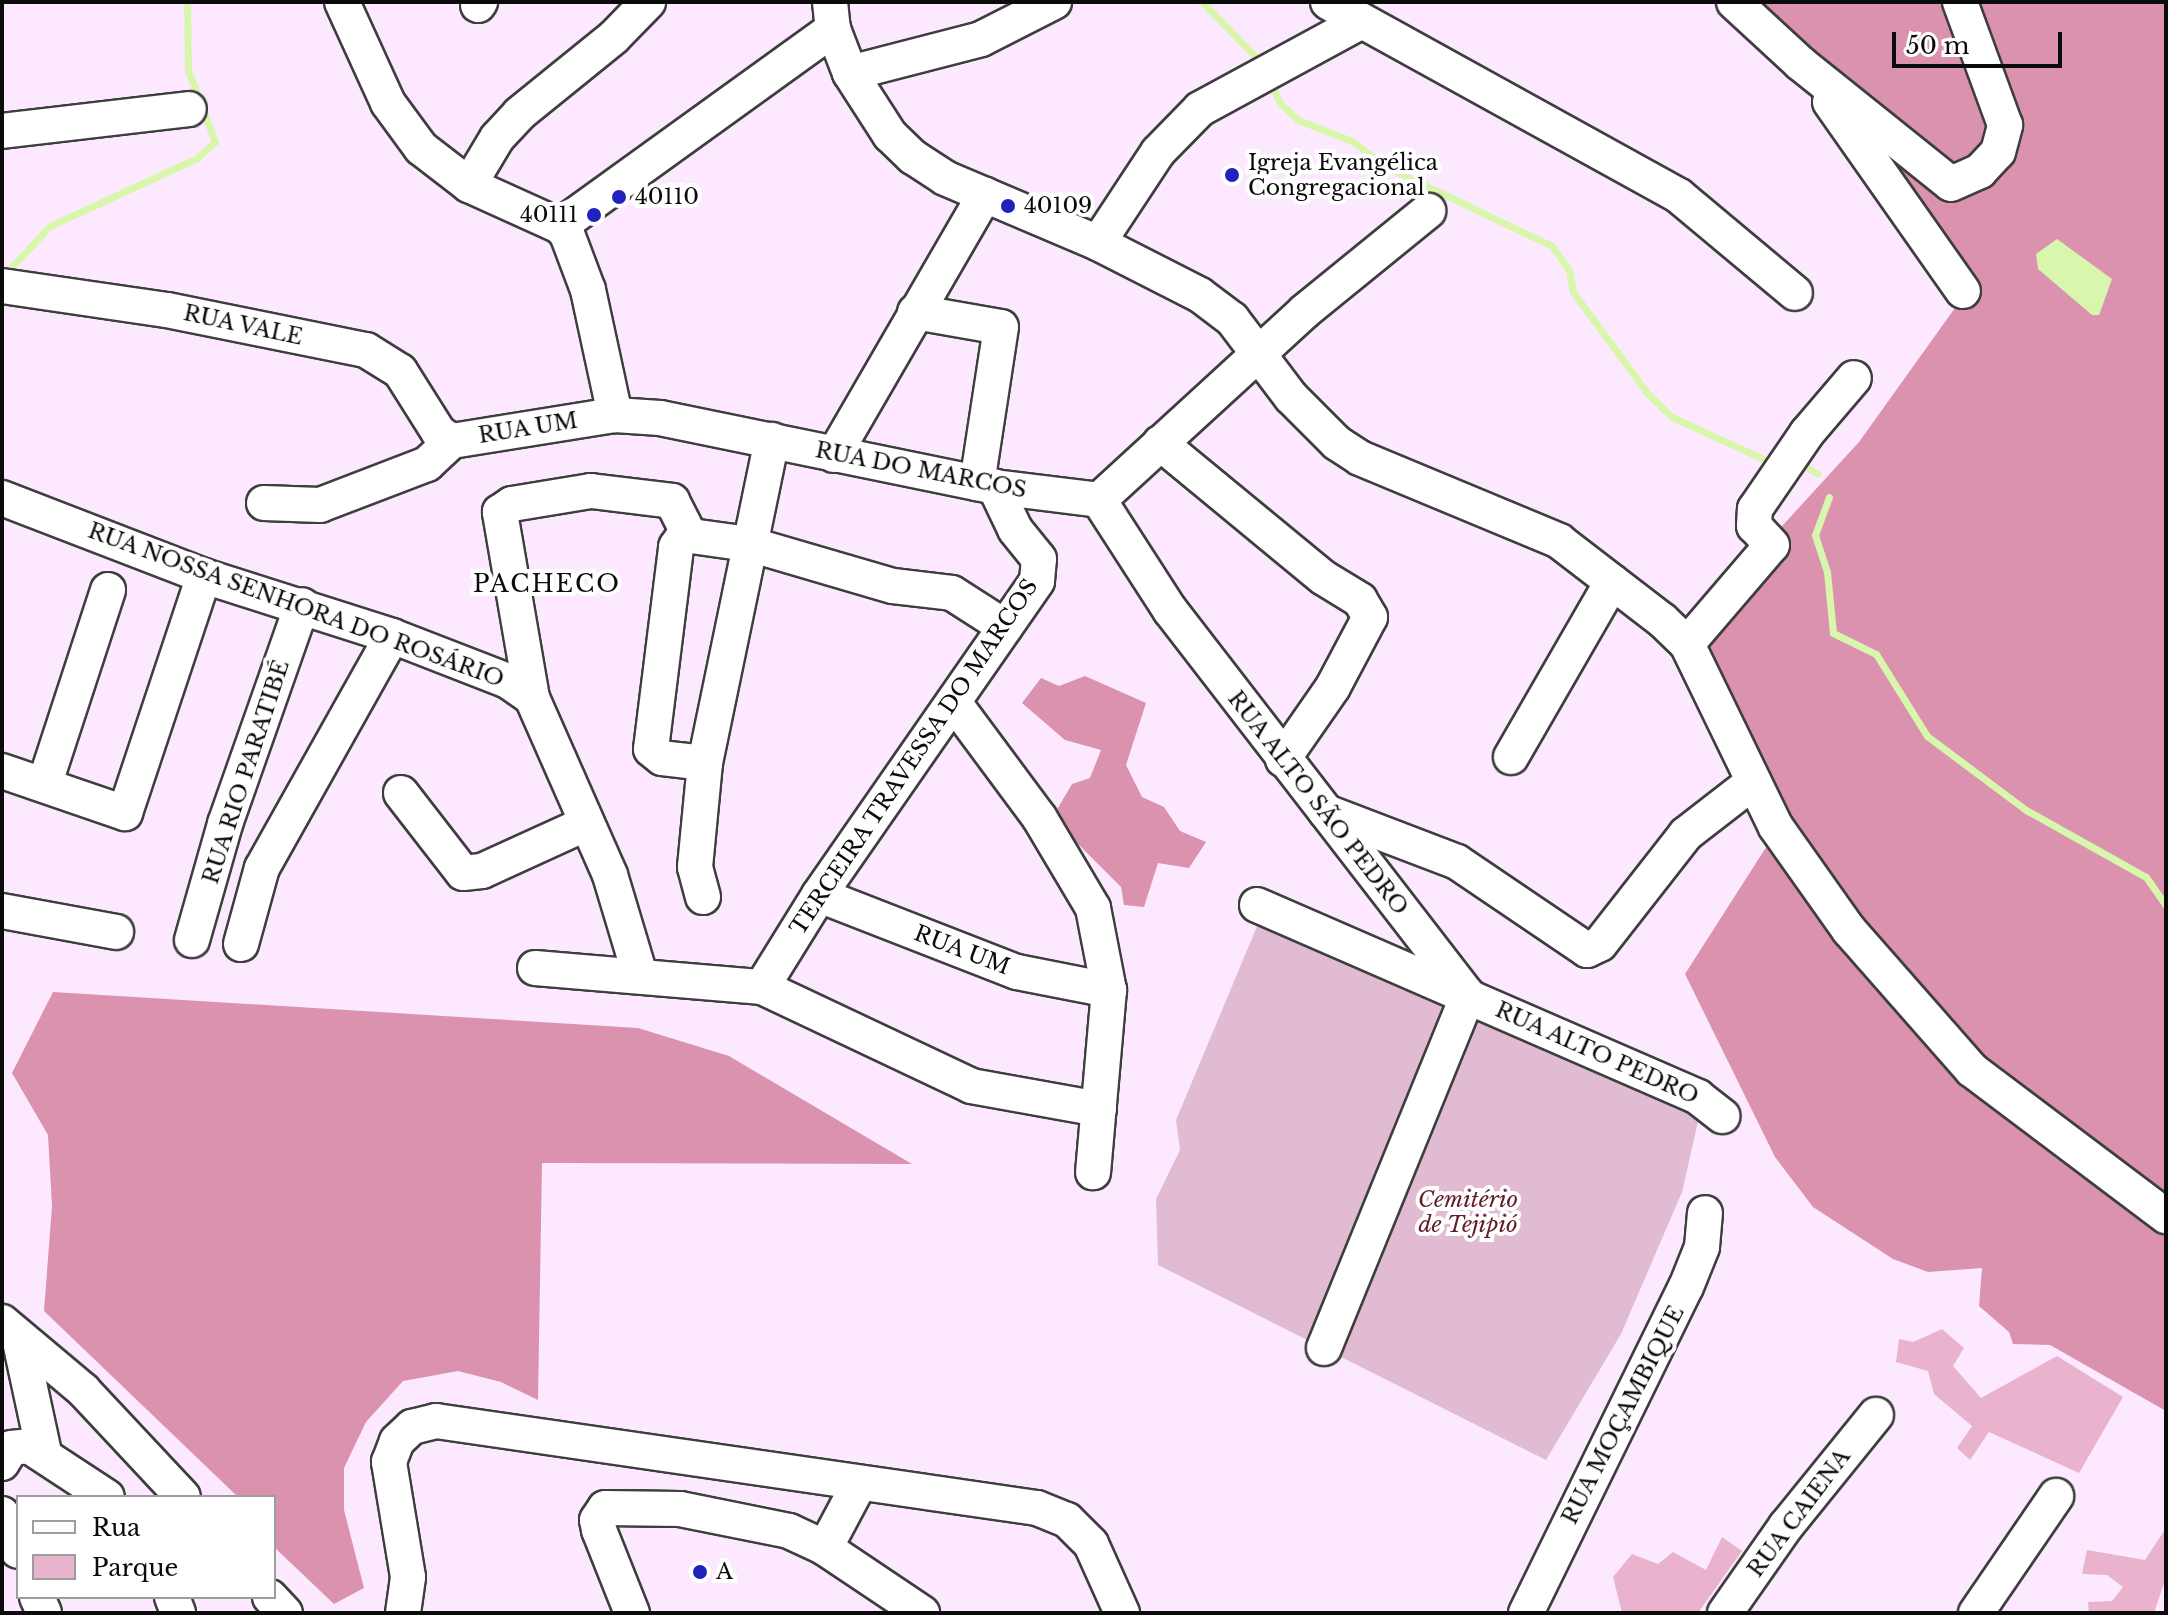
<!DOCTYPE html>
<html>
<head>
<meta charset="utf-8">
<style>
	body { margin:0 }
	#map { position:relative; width:2168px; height:1615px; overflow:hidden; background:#fce9ff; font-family:"Libre Baskerville",serif }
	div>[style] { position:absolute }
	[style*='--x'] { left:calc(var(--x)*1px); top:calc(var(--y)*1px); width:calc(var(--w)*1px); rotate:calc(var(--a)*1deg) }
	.green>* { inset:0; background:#e9b3cd }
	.forest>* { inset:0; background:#da92af }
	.cemetery>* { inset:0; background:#e0bbd2 }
	.water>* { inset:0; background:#d8f7ad }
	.stream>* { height:7px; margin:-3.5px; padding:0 3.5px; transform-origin:3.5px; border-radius:3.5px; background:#d8f7ad }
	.roads { filter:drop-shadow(2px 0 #3e3e3e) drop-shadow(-2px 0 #3e3e3e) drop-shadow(0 2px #3e3e3e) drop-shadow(0 -2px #3e3e3e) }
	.minor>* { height:34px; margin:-17px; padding:0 17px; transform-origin:17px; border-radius:17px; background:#fff }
	.dots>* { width:22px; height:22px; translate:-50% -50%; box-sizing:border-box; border:4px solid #fff; border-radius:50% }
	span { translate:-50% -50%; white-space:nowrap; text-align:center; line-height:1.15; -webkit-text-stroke:8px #fff; paint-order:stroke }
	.poi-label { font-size:22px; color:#0b0b0b }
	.left { translate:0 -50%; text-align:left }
	.right { translate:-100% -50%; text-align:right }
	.street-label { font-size:22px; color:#0b0b0b }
	.park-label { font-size:22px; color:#631b27; font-style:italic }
	.neighbourhood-label { font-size:24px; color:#0b0b0b; letter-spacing:2px }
	.frame { position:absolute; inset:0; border:4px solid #0b0b0b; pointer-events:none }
	.legend { position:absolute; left:16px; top:1495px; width:260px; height:104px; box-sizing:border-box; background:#fff; border:2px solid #9d9d9d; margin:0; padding:10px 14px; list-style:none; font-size:24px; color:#0b0b0b }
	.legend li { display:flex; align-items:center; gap:16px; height:40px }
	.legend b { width:40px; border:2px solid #9d9d9d }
	.scale { position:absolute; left:1892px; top:32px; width:170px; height:36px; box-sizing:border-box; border:4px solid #0b0b0b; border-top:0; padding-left:10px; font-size:24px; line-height:28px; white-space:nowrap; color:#0b0b0b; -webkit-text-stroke:6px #fff; paint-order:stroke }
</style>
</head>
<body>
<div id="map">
	<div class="green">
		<div style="clip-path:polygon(1942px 1329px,1964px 1348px,1953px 1366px,1981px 1398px,2057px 1356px,2123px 1397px,2079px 1473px,1989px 1432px,1970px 1460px,1957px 1448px,1972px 1426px,1934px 1394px,1928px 1371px,1896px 1362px,1899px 1339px,1913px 1342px)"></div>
		<div style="clip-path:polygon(2166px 1528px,2166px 1577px,2154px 1613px,2089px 1613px,2088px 1602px,2112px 1601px,2123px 1587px,2107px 1575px,2082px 1574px,2087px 1550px,2145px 1560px)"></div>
		<div style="clip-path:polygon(1722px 1537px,1742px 1551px,1698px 1613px,1622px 1613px,1613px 1577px,1632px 1554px,1658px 1564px,1673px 1552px,1706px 1570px)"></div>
	</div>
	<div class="forest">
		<div style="clip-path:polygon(1739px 2px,2166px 2px,2166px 1411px,2050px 1345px,2013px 1344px,2009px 1332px,1979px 1306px,1982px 1268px,1928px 1272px,1893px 1259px,1813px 1207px,1775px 1157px,1685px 974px,1779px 827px,1686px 631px,1859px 442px,1975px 280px)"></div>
		<div style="clip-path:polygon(1085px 676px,1146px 703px,1126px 765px,1142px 797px,1164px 807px,1180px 831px,1206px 842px,1189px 868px,1158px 863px,1144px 907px,1124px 905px,1121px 887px,1052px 818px,1072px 784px,1090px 778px,1101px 750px,1065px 740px,1022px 703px,1041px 678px,1059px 686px)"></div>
		<div style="clip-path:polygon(53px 992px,638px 1028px,729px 1056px,912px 1164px,542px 1163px,538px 1400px,501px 1382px,458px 1371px,403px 1381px,366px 1422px,344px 1468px,344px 1510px,364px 1588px,334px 1604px,274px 1547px,274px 1497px,238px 1497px,44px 1311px,52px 1206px,48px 1135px,12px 1073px)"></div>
	</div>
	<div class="cemetery">
		<div style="clip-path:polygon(1258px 924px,1324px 944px,1700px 1113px,1682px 1192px,1621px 1334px,1546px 1460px,1158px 1265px,1156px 1199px,1180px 1150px,1176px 1120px)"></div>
	</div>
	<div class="water">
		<div style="clip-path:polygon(2057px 239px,2112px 279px,2099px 315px,2092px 315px,2038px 269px,2036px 254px)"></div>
	</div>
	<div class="stream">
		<div style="--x:1202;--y:2;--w:86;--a:45.5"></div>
		<div style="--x:1270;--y:81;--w:24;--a:66"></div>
		<div style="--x:1280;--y:103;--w:25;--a:43"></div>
		<div style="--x:1298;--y:120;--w:58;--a:21.3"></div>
		<div style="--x:1352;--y:141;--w:41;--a:37.1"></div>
		<div style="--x:1385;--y:166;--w:185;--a:25.6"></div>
		<div style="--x:1552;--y:246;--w:29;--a:55"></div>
		<div style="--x:1569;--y:270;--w:22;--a:80"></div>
		<div style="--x:1573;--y:292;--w:127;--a:53.7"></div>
		<div style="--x:1648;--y:394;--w:33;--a:44"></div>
		<div style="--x:1672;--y:417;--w:108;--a:24.7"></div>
		<div style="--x:4;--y:275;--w:67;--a:-46.8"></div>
		<div style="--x:50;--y:226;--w:162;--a:-24.8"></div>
		<div style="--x:197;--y:158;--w:24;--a:-42"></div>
		<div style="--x:215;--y:142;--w:77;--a:-110.6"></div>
		<div style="--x:188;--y:70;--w:68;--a:-90.8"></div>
		<div style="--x:1803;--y:465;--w:17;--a:31"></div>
		<div style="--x:1829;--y:497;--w:40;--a:110.2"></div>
		<div style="--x:1815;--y:535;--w:39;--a:72"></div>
		<div style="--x:1827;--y:572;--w:61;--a:84.4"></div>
		<div style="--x:1833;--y:633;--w:48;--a:26"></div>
		<div style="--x:1876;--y:654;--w:97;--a:58.1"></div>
		<div style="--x:1927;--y:736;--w:124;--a:36.8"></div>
		<div style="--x:2026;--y:810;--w:137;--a:29.2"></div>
		<div style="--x:2146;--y:877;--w:35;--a:55"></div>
	</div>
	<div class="roads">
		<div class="minor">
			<div style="--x:342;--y:2;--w:111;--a:65.5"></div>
			<div style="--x:388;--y:103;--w:56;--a:53.7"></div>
			<div style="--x:421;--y:148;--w:61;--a:37.6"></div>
			<div style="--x:469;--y:185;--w:100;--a:24.3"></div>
			<div style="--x:560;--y:226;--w:11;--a:49"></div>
			<div style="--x:567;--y:234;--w:60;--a:69.4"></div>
			<div style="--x:588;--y:290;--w:128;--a:77.8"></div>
			<div style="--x:830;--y:2;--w:27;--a:84"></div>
			<div style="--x:833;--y:29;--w:47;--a:68.9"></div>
			<div style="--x:850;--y:73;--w:74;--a:57.2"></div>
			<div style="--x:890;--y:135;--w:32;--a:44"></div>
			<div style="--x:913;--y:157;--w:38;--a:33"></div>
			<div style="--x:945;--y:178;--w:166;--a:23"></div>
			<div style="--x:1098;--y:243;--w:114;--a:27"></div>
			<div style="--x:1200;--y:295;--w:40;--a:37"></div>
			<div style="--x:1232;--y:319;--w:98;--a:52.9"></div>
			<div style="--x:1291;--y:397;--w:65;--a:45"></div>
			<div style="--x:1337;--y:443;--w:27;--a:33"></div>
			<div style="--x:1360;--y:458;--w:216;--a:22.6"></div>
			<div style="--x:1559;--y:541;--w:130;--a:37.5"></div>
			<div style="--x:1662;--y:620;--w:35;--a:44"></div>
			<div style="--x:1687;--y:644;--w:203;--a:64.1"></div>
			<div style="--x:1776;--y:827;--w:126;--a:54.7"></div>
			<div style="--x:1849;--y:930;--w:186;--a:48.7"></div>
			<div style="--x:1972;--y:1070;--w:243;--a:37"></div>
			<div style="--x:1328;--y:2;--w:401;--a:28.9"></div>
			<div style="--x:1679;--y:196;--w:151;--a:39.9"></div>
			<div style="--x:1734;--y:2;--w:90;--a:42.7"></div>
			<div style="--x:1800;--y:63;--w:193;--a:38.7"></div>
			<div style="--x:1951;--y:184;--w:32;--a:-24"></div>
			<div style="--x:1980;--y:171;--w:26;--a:-47"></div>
			<div style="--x:1998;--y:152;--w:28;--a:-75"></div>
			<div style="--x:2005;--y:125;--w:131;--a:-110.1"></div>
			<div style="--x:478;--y:5;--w:4;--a:-56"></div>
			<div style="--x:850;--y:73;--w:135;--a:-14.5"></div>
			<div style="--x:981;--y:39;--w:82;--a:-26.9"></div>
			<div style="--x:1830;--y:102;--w:231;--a:54.9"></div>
			<div style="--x:2;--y:131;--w:188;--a:-6.7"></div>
			<div style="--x:469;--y:185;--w:55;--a:-59.2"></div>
			<div style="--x:497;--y:138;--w:33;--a:-47"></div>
			<div style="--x:519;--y:114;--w:122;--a:-39"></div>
			<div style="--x:614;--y:37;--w:49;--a:-45.8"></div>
			<div style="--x:560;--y:226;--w:337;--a:-35.8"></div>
			<div style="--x:1098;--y:243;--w:109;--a:-56.6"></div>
			<div style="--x:1158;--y:152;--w:60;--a:-45.7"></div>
			<div style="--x:1200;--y:109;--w:182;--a:-28.5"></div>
			<div style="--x:2;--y:286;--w:167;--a:8.3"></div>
			<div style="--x:167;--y:310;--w:203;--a:11.4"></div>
			<div style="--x:366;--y:350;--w:40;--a:32"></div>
			<div style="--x:400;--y:371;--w:73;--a:57.8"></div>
			<div style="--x:439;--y:433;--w:15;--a:32"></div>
			<div style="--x:452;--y:441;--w:165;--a:-9.1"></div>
			<div style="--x:615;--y:415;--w:45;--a:3.8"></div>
			<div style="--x:660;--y:418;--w:342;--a:11.6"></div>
			<div style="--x:995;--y:487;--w:105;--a:7.1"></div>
			<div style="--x:1099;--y:500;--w:131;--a:57.2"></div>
			<div style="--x:1170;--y:610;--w:487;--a:52.3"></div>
			<div style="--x:915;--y:312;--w:87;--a:9.9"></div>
			<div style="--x:1001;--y:327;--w:158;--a:98.7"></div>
			<div style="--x:1160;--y:443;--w:212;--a:39.5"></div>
			<div style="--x:1324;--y:578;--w:42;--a:31.4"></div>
			<div style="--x:1360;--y:600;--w:20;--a:60"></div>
			<div style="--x:1370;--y:617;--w:79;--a:117.9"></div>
			<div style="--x:1333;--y:687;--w:88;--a:124.8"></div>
			<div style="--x:834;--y:455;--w:301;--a:-59.9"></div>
			<div style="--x:2;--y:498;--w:217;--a:21.1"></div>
			<div style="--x:204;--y:576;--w:197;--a:17.7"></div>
			<div style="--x:392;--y:636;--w:124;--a:21.2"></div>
			<div style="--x:508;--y:681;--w:29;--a:35"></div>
			<div style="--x:532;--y:698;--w:193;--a:66.2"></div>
			<div style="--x:610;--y:875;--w:104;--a:73.3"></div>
			<div style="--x:1099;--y:500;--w:280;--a:-42.5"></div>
			<div style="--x:1305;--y:311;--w:159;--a:-39.1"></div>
			<div style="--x:264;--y:503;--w:56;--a:2"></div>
			<div style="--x:320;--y:505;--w:115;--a:-21"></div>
			<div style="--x:427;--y:464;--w:34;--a:-43"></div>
			<div style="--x:1687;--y:644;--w:130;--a:-49.4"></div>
			<div style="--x:1772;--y:545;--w:26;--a:-133"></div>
			<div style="--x:1754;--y:526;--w:17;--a:-87"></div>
			<div style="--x:1755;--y:509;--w:92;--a:-55.6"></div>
			<div style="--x:1807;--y:433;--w:72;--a:-49.5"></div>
			<div style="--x:532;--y:698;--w:189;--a:-99.8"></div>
			<div style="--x:500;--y:512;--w:14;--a:-34"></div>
			<div style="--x:512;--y:504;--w:80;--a:-9.3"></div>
			<div style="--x:591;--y:491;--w:82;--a:7"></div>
			<div style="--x:672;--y:501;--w:37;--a:63"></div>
			<div style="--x:955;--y:704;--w:141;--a:53.4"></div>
			<div style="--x:1039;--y:817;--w:106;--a:59.3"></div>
			<div style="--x:1093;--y:908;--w:84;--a:79"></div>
			<div style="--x:1109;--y:990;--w:183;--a:95"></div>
			<div style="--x:1511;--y:757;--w:202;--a:-60"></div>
			<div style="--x:705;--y:763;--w:43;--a:-173.4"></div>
			<div style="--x:662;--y:758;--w:14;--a:-141"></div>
			<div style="--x:651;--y:749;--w:204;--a:-82.9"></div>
			<div style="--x:676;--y:547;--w:14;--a:-56"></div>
			<div style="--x:684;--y:535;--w:66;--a:7.9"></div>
			<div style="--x:749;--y:544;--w:150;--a:16.3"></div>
			<div style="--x:893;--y:586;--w:59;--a:6.8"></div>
			<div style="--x:952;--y:593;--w:63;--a:32.7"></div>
			<div style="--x:2;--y:771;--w:130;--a:18.9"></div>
			<div style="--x:125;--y:813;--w:250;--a:-71.6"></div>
			<div style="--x:45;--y:783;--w:203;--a:-71.9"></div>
			<div style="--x:401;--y:793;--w:101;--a:52.2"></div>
			<div style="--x:463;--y:873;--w:19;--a:-6"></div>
			<div style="--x:482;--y:871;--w:113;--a:-24.5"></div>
			<div style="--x:1326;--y:812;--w:140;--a:20.9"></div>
			<div style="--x:1457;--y:862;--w:157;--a:34.1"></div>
			<div style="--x:1587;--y:950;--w:14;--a:-25"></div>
			<div style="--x:1600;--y:944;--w:140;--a:-52"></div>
			<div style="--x:1686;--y:834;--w:85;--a:-37.8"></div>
			<div style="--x:819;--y:895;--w:212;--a:21.3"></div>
			<div style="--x:1017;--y:972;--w:94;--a:11.1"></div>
			<div style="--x:703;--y:897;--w:31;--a:-105"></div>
			<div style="--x:695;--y:867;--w:104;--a:-84.5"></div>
			<div style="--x:705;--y:763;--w:330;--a:-78.3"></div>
			<div style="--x:1257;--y:905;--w:481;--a:23.5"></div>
			<div style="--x:1698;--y:1097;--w:31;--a:38"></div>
			<div style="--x:2;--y:911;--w:116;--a:10.4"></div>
			<div style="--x:192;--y:940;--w:121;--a:-74.1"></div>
			<div style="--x:225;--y:824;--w:232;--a:-70.6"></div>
			<div style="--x:241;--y:944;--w:79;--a:-74.6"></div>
			<div style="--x:262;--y:868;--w:266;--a:-60.7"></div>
			<div style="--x:535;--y:968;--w:228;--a:4.8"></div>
			<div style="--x:762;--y:987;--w:231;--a:25.3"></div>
			<div style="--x:971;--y:1086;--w:130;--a:10.2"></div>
			<div style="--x:762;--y:987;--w:108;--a:-58.2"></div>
			<div style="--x:819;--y:895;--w:382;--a:-55.2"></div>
			<div style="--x:1037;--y:581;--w:22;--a:-85"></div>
			<div style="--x:1039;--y:559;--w:38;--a:-129"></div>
			<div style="--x:1015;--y:529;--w:47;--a:-115.5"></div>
			<div style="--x:2;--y:1322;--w:106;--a:40"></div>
			<div style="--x:83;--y:1390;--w:146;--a:46.9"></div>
			<div style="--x:19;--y:1337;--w:119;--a:77.8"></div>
			<div style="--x:1324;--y:1348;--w:381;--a:-67.8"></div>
			<div style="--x:2;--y:1463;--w:17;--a:-59"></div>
			<div style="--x:11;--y:1448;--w:18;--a:-6"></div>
			<div style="--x:29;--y:1446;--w:93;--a:33.2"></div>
			<div style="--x:2;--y:1514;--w:40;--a:66.6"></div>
			<div style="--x:825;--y:1548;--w:72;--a:-62"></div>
			<div style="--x:37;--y:1597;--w:17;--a:66"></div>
			<div style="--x:172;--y:1597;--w:17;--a:69"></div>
			<div style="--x:270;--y:1597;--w:22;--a:47"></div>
			<div style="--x:403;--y:1613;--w:36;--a:-82"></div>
			<div style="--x:408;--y:1577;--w:117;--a:-99.4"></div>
			<div style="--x:389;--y:1462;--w:22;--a:-69"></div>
			<div style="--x:397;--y:1441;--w:21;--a:-43"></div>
			<div style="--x:412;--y:1427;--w:25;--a:-14"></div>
			<div style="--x:436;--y:1421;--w:607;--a:8.24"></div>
			<div style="--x:1037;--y:1508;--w:32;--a:22"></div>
			<div style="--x:1067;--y:1520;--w:34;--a:45"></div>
			<div style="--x:1091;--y:1544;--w:76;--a:65.8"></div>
			<div style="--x:632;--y:1613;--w:89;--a:-111.7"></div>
			<div style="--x:599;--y:1530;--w:10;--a:-101"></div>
			<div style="--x:597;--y:1520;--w:14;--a:-56"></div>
			<div style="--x:605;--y:1508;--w:75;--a:0.8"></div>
			<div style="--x:680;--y:1509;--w:111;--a:11.4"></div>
			<div style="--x:789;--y:1531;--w:40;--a:25"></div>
			<div style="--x:825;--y:1548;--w:117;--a:33.8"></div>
			<div style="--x:1526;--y:1613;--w:363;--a:-63.9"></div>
			<div style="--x:1686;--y:1287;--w:43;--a:-68.2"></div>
			<div style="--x:1702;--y:1247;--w:34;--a:-85"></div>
			<div style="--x:1725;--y:1613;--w:106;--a:-55"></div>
			<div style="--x:1786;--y:1526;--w:143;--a:-51"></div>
			<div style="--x:1976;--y:1613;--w:142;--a:-55.6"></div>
		</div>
	</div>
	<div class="dots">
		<div style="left:1232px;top:175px;background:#2122bd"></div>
		<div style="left:619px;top:197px;background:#2122bd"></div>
		<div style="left:1008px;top:206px;background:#2122bd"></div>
		<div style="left:594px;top:215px;background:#2122bd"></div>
		<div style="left:700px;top:1572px;background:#2122bd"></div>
	</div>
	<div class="poi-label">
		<span class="left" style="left:1248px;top:175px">Igreja Evangélica<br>Congregacional</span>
		<span class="left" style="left:635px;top:197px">40110</span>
		<span class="left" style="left:1024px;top:206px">40109</span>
		<span class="right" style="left:578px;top:215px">40111</span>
		<span class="left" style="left:716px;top:1572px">A</span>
	</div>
	<div class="street-label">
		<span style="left:243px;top:325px;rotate:12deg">RUA VALE</span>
		<span style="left:528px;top:428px;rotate:-9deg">RUA UM</span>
		<span style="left:921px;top:470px;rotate:11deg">RUA DO MARCOS</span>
		<span style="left:296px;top:605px;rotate:20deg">RUA NOSSA SENHORA DO ROSÁRIO</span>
		<span style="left:914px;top:757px;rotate:-56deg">TERCEIRA TRAVESSA DO MARCOS</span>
		<span style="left:246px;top:772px;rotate:-72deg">RUA RIO PARATIBÉ</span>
		<span style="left:1318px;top:803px;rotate:52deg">RUA ALTO SÃO PEDRO</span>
		<span style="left:962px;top:950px;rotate:21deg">RUA UM</span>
		<span style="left:1597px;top:1053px;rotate:24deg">RUA ALTO PEDRO</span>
		<span style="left:1623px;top:1415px;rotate:-63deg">RUA MOÇAMBIQUE</span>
		<span style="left:1799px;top:1513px;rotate:-53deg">RUA CAIENA</span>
	</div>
	<div class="park-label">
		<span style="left:1468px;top:1212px">Cemitério<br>de Tejipió</span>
	</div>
	<div class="neighbourhood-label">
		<span style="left:547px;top:584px">PACHECO</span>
	</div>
	<div class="frame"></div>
	<ul class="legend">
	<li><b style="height:10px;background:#fff"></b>Rua</li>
	<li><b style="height:22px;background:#e9b3cd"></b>Parque</li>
	</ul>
	<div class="scale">50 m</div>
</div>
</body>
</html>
